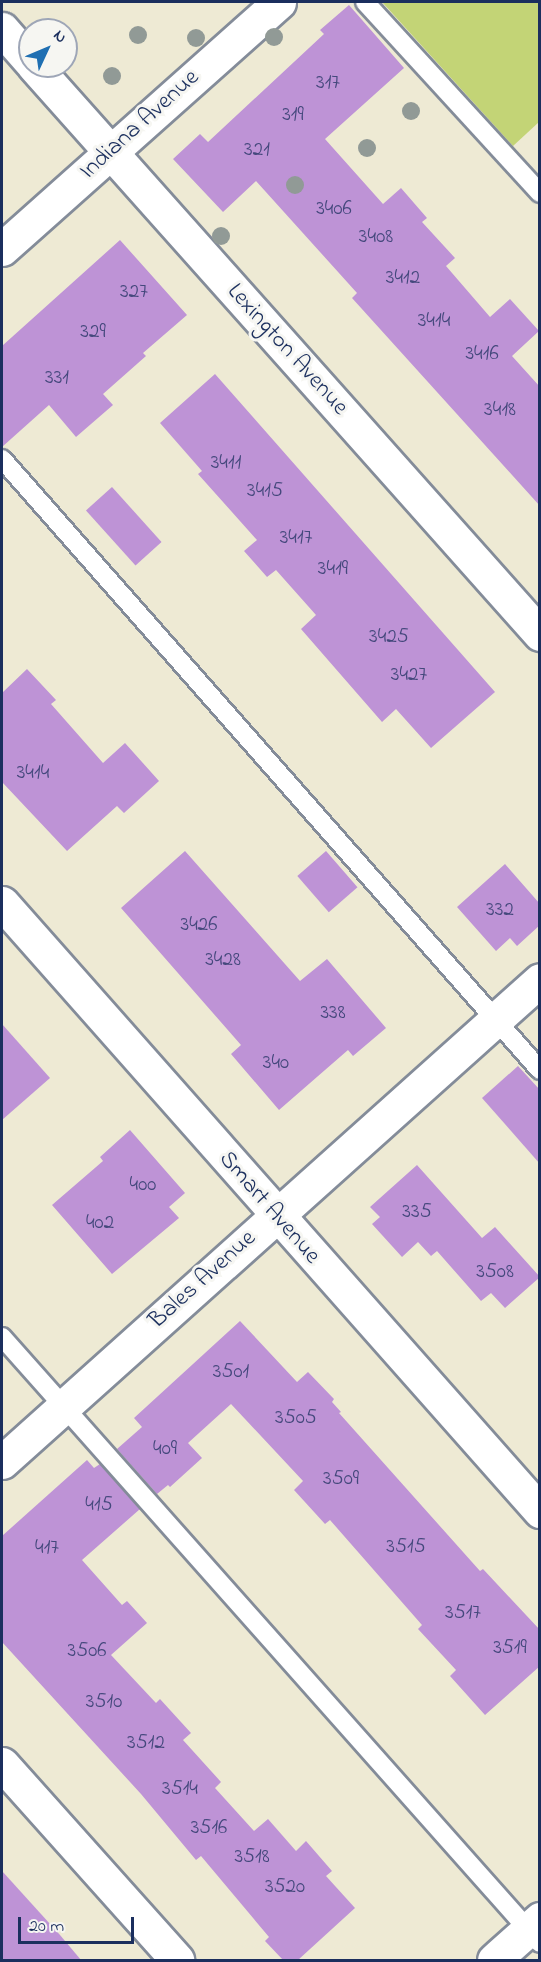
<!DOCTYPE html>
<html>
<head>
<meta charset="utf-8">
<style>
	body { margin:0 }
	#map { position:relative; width:541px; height:1962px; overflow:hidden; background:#eeead4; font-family:"Indie Flower",sans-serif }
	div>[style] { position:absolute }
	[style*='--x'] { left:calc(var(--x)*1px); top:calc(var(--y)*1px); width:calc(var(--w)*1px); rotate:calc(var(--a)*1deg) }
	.green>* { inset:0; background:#c3d476 }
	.building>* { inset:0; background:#be93d6; transform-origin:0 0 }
	.roads { filter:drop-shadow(2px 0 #848c99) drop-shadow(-2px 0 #848c99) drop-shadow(0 2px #848c99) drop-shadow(0 -2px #848c99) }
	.service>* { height:18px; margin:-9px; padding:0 9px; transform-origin:9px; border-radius:9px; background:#fff }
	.minor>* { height:33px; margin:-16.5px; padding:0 16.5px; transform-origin:16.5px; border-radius:16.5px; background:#fff }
	.trees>* { width:18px; height:18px; margin:-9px; border-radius:50%; background:#919a96 }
	span { translate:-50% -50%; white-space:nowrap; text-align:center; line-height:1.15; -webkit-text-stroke:6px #f6f6f2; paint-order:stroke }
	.number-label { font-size:21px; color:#44487c }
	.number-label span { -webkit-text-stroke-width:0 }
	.street-label { font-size:24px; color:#1b2f5e }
	.frame { position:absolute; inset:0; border:3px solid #1b2f5e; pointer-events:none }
	.north { position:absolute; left:18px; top:18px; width:60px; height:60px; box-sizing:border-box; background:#f6f6f2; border:2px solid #9ea6b7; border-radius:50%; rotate:46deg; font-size:16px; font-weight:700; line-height:24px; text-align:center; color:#1b2f5e }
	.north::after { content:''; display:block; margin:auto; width:21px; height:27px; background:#1f6fb2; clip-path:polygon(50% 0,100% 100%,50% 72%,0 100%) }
	.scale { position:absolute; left:18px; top:1917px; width:116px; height:27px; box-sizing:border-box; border:3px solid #1b2f5e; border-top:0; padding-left:8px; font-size:18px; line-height:21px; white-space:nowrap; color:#1b2f5e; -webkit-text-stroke:4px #f6f6f2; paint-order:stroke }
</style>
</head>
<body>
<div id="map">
	<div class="green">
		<div style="clip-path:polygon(382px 2px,539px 2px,539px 122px,513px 146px)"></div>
	</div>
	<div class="building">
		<div style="clip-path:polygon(349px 5px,404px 68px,325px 139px,383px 204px,401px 188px,427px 218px,422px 222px,455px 258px,446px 266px,490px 317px,510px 299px,539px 331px,512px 356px,540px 387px,540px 506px,352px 298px,357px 293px,256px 181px,223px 212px,173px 159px,200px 134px,208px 142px,324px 34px,320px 30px)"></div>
		<div style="clip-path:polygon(120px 240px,187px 315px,143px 353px,146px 356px,103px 394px,113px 405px,76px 437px,49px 405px,2px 447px,2px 346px)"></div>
		<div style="clip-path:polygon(215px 374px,495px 692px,431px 748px,396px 709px,382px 722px,301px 629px,316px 615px,276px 570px,267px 577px,244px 551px,257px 540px,198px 474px,202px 471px,160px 423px)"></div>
		<div style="left:112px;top:487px;width:74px;height:35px;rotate:48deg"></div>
		<div style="clip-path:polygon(27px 669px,56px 700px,51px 704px,103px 763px,125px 743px,159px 781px,124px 813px,117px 806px,67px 851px,2px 782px,2px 693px)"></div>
		<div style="clip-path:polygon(185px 851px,300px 981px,327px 959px,386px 1028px,353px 1056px,348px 1050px,279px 1110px,231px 1054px,241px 1045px,121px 908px)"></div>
		<div style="left:326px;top:851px;width:48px;height:38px;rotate:49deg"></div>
		<div style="clip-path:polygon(505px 864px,540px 904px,540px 925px,517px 946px,510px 938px,496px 951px,457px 907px)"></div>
		<div style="clip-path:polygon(2px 1024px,50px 1078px,2px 1120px)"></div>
		<div style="clip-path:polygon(518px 1066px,540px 1090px,540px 1164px,482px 1098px)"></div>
		<div style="clip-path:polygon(130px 1130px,185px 1193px,169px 1207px,179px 1218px,112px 1274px,52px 1205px,103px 1161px,100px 1157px)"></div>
		<div style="clip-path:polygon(417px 1165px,482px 1238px,495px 1227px,540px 1277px,505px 1308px,491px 1293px,481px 1301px,437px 1251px,431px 1256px,418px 1242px,402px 1257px,372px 1224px,380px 1217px,370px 1207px)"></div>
		<div style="clip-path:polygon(240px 1321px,297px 1382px,308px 1372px,334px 1399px,332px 1402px,341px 1412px,339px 1413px,480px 1571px,483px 1569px,540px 1630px,540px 1666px,485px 1715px,450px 1676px,456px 1670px,418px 1629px,422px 1625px,330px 1520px,325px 1524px,294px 1490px,303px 1481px,231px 1404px,188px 1443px,202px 1458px,170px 1487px,168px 1485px,157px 1494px,117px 1449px,142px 1427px,134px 1418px)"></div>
		<div style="clip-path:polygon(87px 1460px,94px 1468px,100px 1464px,140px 1509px,82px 1560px,122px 1605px,127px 1601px,147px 1623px,111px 1655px,156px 1703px,160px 1699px,191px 1733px,183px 1740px,221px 1782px,215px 1788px,254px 1831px,268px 1819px,296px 1851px,306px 1841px,332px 1871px,326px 1876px,355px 1908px,298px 1960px,283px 1960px,265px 1941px,269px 1937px,201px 1856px,196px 1860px,141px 1794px,2px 1642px,2px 1536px)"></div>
		<div style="clip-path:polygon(2px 1871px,60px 1935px,81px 1960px,2px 1960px)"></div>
	</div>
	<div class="roads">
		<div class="service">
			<div style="--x:365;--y:2;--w:259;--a:47.5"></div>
			<div style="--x:2;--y:459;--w:814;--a:48.64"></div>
			<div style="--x:2;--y:1337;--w:810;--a:48.4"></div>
		</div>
		<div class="minor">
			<div style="--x:2;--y:29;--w:43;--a:48.8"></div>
			<div style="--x:34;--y:66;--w:761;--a:48.3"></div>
			<div style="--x:2;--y:249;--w:371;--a:-41.7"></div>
			<div style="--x:2;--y:903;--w:812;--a:48.5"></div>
			<div style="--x:2;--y:1462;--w:722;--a:-41.86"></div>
			<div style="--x:2;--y:1764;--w:263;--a:48.2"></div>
			<div style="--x:494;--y:1960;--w:62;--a:-41.7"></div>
		</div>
	</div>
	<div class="trees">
		<div style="left:138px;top:35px"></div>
		<div style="left:274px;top:37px"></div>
		<div style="left:196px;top:38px"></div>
		<div style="left:112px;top:76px"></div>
		<div style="left:411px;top:111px"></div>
		<div style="left:367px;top:148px"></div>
		<div style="left:295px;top:185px"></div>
		<div style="left:221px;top:236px"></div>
	</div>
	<div class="number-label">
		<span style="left:328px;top:83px">317</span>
		<span style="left:293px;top:115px">319</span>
		<span style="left:257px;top:150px">321</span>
		<span style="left:334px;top:209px">3406</span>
		<span style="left:376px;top:237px">3408</span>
		<span style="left:403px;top:278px">3412</span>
		<span style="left:134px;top:292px">327</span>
		<span style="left:434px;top:321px">3414</span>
		<span style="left:93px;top:332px">329</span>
		<span style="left:482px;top:354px">3416</span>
		<span style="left:57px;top:378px">331</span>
		<span style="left:500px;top:410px">3418</span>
		<span style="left:226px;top:463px">3411</span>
		<span style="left:265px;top:491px">3415</span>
		<span style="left:296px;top:538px">3417</span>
		<span style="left:333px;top:569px">3419</span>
		<span style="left:389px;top:637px">3425</span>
		<span style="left:409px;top:675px">3427</span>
		<span style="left:33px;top:773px">3414</span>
		<span style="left:500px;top:910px">332</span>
		<span style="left:199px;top:925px">3426</span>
		<span style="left:223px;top:960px">3428</span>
		<span style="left:333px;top:1013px">338</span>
		<span style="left:276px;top:1063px">340</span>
		<span style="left:143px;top:1185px">400</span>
		<span style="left:417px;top:1212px">335</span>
		<span style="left:100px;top:1223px">402</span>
		<span style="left:495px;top:1272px">3508</span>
		<span style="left:231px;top:1372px">3501</span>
		<span style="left:296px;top:1418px">3505</span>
		<span style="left:165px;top:1449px">409</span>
		<span style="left:341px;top:1479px">3509</span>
		<span style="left:99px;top:1505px">415</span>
		<span style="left:406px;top:1547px">3515</span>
		<span style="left:47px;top:1548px">417</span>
		<span style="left:463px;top:1613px">3517</span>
		<span style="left:510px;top:1648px">3519</span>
		<span style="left:87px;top:1651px">3506</span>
		<span style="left:104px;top:1702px">3510</span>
		<span style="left:146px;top:1743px">3512</span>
		<span style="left:180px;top:1789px">3514</span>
		<span style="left:209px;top:1828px">3516</span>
		<span style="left:252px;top:1857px">3518</span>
		<span style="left:285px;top:1887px">3520</span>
	</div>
	<div class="street-label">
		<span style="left:140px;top:125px;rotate:-42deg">Indiana Avenue</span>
		<span style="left:287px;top:350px;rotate:48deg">Lexington Avenue</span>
		<span style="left:269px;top:1208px;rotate:49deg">Smart Avenue</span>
		<span style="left:203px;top:1280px;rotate:-42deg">Bales Avenue</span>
	</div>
	<div class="frame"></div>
	<div class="north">N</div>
	<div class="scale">20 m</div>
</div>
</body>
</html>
